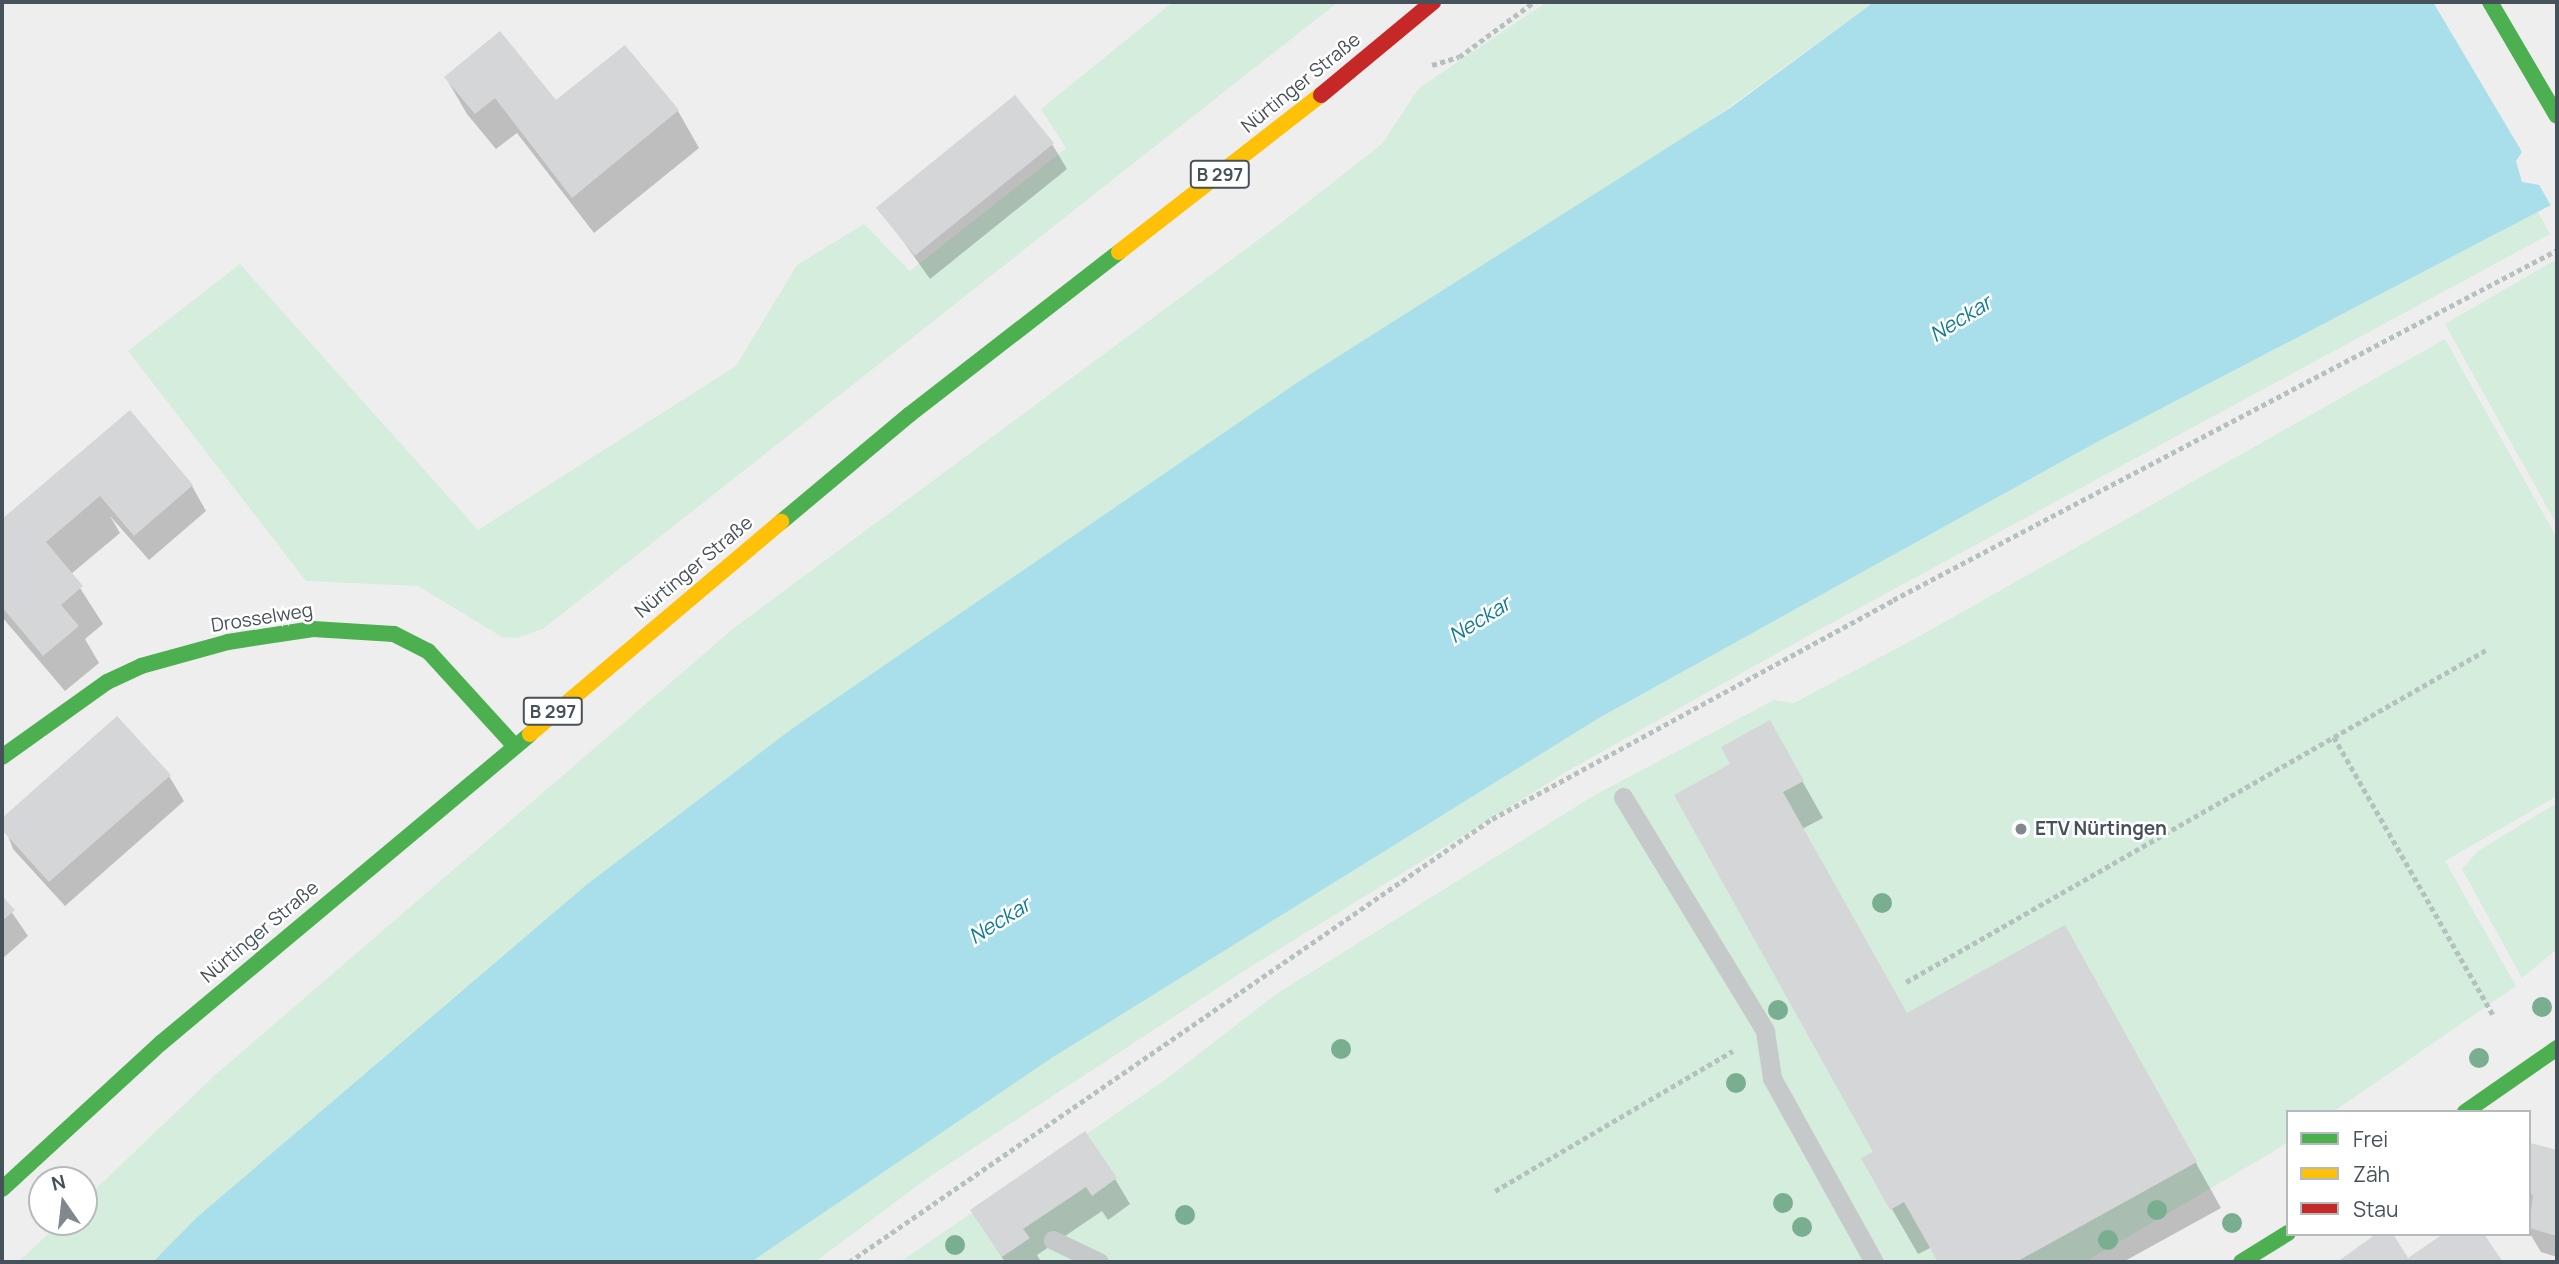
<!DOCTYPE html>
<html>
<head>
<meta charset="utf-8">
<style>
	body { margin:0 }
	#map { position:relative; width:2559px; height:1264px; overflow:hidden; background:#efeeee; font-family:Manrope,sans-serif }
	div>[style] { position:absolute }
	[style*='--x'] { left:calc(var(--x)*1px); top:calc(var(--y)*1px); width:calc(var(--w)*1px); rotate:calc(var(--a)*1deg) }
	.green>* { inset:0; background:#d4eddc }
	.water>* { inset:0; background:#a9dfea }
	.pier>* { inset:0; background:#efeeee }
	.shadow>* { inset:0; background:#0003 }
	.building>* { inset:0; background:#d5d6d7; transform-origin:0 0 }
	.path>* { height:4.5px; margin-top:-2.25px; transform-origin:0; background:repeating-linear-gradient(90deg,#b5c1bd 0 5px,transparent 0 8.5px) }
	.lane>* { height:19px; margin:-9.5px; padding:0 9.5px; transform-origin:9.5px; border-radius:9.5px; background:#c6c9ca }
	.fast>* { height:16px; margin:-8px; padding:0 8px; transform-origin:8px; border-radius:8px; background:#4caf50 }
	.slow>* { height:16px; margin:-8px; padding:0 8px; transform-origin:8px; border-radius:8px; background:#ffc107 }
	.jam>* { height:16px; margin:-8px; padding:0 8px; transform-origin:8px; border-radius:8px; background:#c62828 }
	.trees>* { width:20px; height:20px; margin:-10px; border-radius:50%; background:#7aae91 }
	.dots>* { width:19px; height:19px; translate:-50% -50%; box-sizing:border-box; border:4px solid #fff; border-radius:50% }
	span { translate:-50% -50%; white-space:nowrap; text-align:center; line-height:1.15; -webkit-text-stroke:5px #fff; paint-order:stroke }
	.shield-label span { padding:2px 5px; background:#fff; border:2px solid; border-radius:5px; -webkit-text-stroke-width:0 }
	.shield-label { font-size:18px; color:#46525a; font-weight:700 }
	.street-label { font-size:19px; color:#46525a }
	.poi-label { font-size:19px; color:#46525a; font-weight:700 }
	.left { translate:0 -50%; text-align:left }
	.water-label { font-size:21px; color:#117e94; font-style:italic }
	.frame { position:absolute; inset:0; border:4px solid #46525a; pointer-events:none }
	.legend { position:absolute; left:2286px; top:1110px; width:245px; height:126px; box-sizing:border-box; background:#fff; border:2px solid #b5babd; margin:0; padding:9px 12px; list-style:none; font-size:21px; color:#46525a }
	.legend li { display:flex; align-items:center; gap:14px; height:35px }
	.legend b { width:35px; border:2px solid #b5babd }
	.north { position:absolute; left:28px; top:1166px; width:70px; height:70px; box-sizing:border-box; background:#fff; border:2px solid #b5babd; border-radius:50%; rotate:346deg; font-size:19px; font-weight:700; line-height:28px; text-align:center; color:#46525a }
	.north::after { content:''; display:block; margin:auto; width:24px; height:32px; background:#81898e; clip-path:polygon(50% 0,100% 100%,50% 72%,0 100%) }
</style>
</head>
<body>
<div id="map">
	<div class="green">
		<div style="clip-path:polygon(1173px 2px,1338px 2px,543px 629px,517px 638px,502px 637px,418px 586px,306px 581px,128px 351px,240px 264px,478px 530px,736px 366px,797px 265px,864px 224px,910px 271px,1066px 148px,1041px 109px)"></div>
		<div style="clip-path:polygon(1547px 2px,1874px 2px,195px 1219px,153px 1262px,18px 1262px,61px 1222px,84px 1222px,84px 1200px,214px 1076px,734px 628px,1281px 223px,1382px 144px,1419px 88px)"></div>
		<div style="clip-path:polygon(2538px 212px,2550px 234px,1813px 633px,1566px 772px,1239px 974px,929px 1177px,815px 1262px,751px 1262px,1052px 1057px,1599px 718px,2097px 442px)"></div>
		<div style="clip-path:polygon(2557px 259px,2557px 525px,2445px 324px)"></div>
		<div style="clip-path:polygon(2445px 339px,2557px 538px,2557px 796px,2445px 861px,2516px 986px,2333px 1112px,2288px 1112px,2288px 1142px,2271px 1153px,2085px 1262px,900px 1262px,1165px 1080px,1275px 995px,1593px 796px,1774px 700px,1794px 703px,1918px 637px)"></div>
		<div style="clip-path:polygon(2557px 803px,2557px 949px,2522px 978px,2462px 869px,2478px 851px)"></div>
	</div>
	<div class="water">
		<div style="clip-path:polygon(1874px 2px,2557px 2px,2557px 202px,2097px 442px,1599px 718px,1053px 1057px,751px 1262px,153px 1262px,195px 1219px,585px 886px,793px 728px,1298px 382px,1730px 108px)"></div>
	</div>
	<div class="pier">
		<div style="clip-path:polygon(2433px 2px,2557px 2px,2557px 206px,2553px 209px,2539px 185px,2522px 182px,2516px 161px,2522px 152px)"></div>
	</div>
	<div class="shadow">
		<div style="clip-path:polygon(624px 47px,678px 111px,699px 148px,594px 233px,517px 133px,496px 149px,467px 114px,446px 78px,556px 102px)"></div>
		<div style="clip-path:polygon(1052px 144px,1067px 169px,930px 279px,879px 207px)"></div>
		<div style="clip-path:polygon(129px 413px,192px 486px,206px 511px,149px 560px,110px 516px,120px 533px,71px 574px,103px 624px,85px 639px,99px 663px,65px 691px,2px 617px,2px 521px)"></div>
		<div style="clip-path:polygon(117px 718px,169px 776px,184px 801px,65px 906px,13px 849px,2px 820px)"></div>
		<div style="clip-path:polygon(1769px 722px,1823px 818px,1802px 829px,1907px 1015px,2090px 973px,2221px 1208px,2123px 1262px,1940px 1262px,1932px 1247px,1918px 1254px,1863px 1159px,1876px 1152px,1733px 765px)"></div>
		<div style="clip-path:polygon(2px 898px,28px 936px,2px 959px)"></div>
		<div style="clip-path:polygon(2531px 1145px,2557px 1152px,2557px 1257px,2541px 1252px,2529px 1232px)"></div>
		<div style="clip-path:polygon(1115px 1179px,1130px 1204px,1108px 1220px,1102px 1211px,1037px 1255px,1041px 1262px,1005px 1262px,972px 1211px)"></div>
		<div style="clip-path:polygon(2379px 1234px,2408px 1260px,2482px 1234px,2501px 1262px,2339px 1262px)"></div>
	</div>
	<div class="building">
		<div style="clip-path:polygon(500px 31px,556px 100px,625px 45px,679px 110px,572px 198px,495px 98px,475px 114px,444px 77px)"></div>
		<div style="left:1015px;top:95px;width:62px;height:179px;rotate:51deg"></div>
		<div style="clip-path:polygon(130px 410px,193px 485px,134px 536px,100px 496px,46px 542px,83px 586px,61px 605px,79px 626px,43px 656px,2px 607px,2px 519px)"></div>
		<div style="clip-path:polygon(117px 716px,171px 775px,49px 882px,2px 830px,2px 818px)"></div>
		<div style="clip-path:polygon(1770px 720px,1804px 781px,1783px 792px,1907px 1013px,2065px 925px,2197px 1162px,2016px 1262px,1938px 1262px,1904px 1202px,1890px 1210px,1861px 1158px,1873px 1152px,1674px 795px,1730px 764px,1721px 747px)"></div>
		<div style="clip-path:polygon(2px 896px,15px 910px,2px 921px)"></div>
		<div style="clip-path:polygon(1085px 1131px,1117px 1178px,1092px 1196px,1086px 1187px,1023px 1229px,1030px 1238px,1002px 1257px,970px 1210px)"></div>
		<div style="clip-path:polygon(2530px 1143px,2557px 1150px,2557px 1236px,2529px 1228px,2533px 1195px,2529px 1194px)"></div>
		<div style="clip-path:polygon(2376px 1234px,2393px 1234px,2408px 1258px,2443px 1234px,2484px 1234px,2503px 1262px,2337px 1262px)"></div>
	</div>
	<div class="path">
		<div style="--x:1432;--y:65;--w:28;--a:-17"></div>
		<div style="--x:1459;--y:57;--w:93;--a:-36.3"></div>
		<div style="--x:2334;--y:737;--w:322;--a:60.2"></div>
		<div style="--x:1906;--y:982;--w:668;--a:-29.79"></div>
		<div style="--x:1495;--y:1191;--w:276;--a:-30.5"></div>
		<div style="--x:849;--y:1262;--w:781;--a:-34.57"></div>
		<div style="--x:1492;--y:819;--w:457;--a:-28.6"></div>
		<div style="--x:1893;--y:600;--w:751;--a:-27.79"></div>
	</div>
	<div class="lane">
		<div style="--x:1623;--y:797;--w:274;--a:58.7"></div>
		<div style="--x:1765;--y:1031;--w:48;--a:81.5"></div>
		<div style="--x:1772;--y:1078;--w:210;--a:61"></div>
		<div style="--x:1053;--y:1240;--w:51;--a:25.6"></div>
	</div>
	<div class="fast">
		<div style="--x:2490;--y:2;--w:132;--a:59.6"></div>
		<div style="--x:781;--y:522;--w:167;--a:-39.9"></div>
		<div style="--x:909;--y:415;--w:266;--a:-37.8"></div>
		<div style="--x:2;--y:757;--w:129;--a:-35.5"></div>
		<div style="--x:107;--y:682;--w:38;--a:-25"></div>
		<div style="--x:141;--y:666;--w:90;--a:-15.4"></div>
		<div style="--x:228;--y:642;--w:86;--a:-8.7"></div>
		<div style="--x:313;--y:629;--w:81;--a:3.5"></div>
		<div style="--x:394;--y:634;--w:38;--a:27"></div>
		<div style="--x:428;--y:651;--w:126;--a:47.6"></div>
		<div style="--x:2465;--y:1112;--w:112;--a:-34.8"></div>
		<div style="--x:2;--y:1189;--w:216;--a:-42.6"></div>
		<div style="--x:161;--y:1043;--w:481;--a:-39.9"></div>
		<div style="--x:2241;--y:1262;--w:55;--a:-31.7"></div>
	</div>
	<div class="slow">
		<div style="--x:1119;--y:252;--w:256;--a:-37.9"></div>
		<div style="--x:530;--y:734;--w:329;--a:-40.2"></div>
	</div>
	<div class="jam">
		<div style="--x:1321;--y:95;--w:146;--a:-39.7"></div>
	</div>
	<div class="trees">
		<div style="left:1882px;top:903px"></div>
		<div style="left:2542px;top:1007px"></div>
		<div style="left:1778px;top:1010px"></div>
		<div style="left:1341px;top:1049px"></div>
		<div style="left:2479px;top:1058px"></div>
		<div style="left:1736px;top:1083px"></div>
		<div style="left:1783px;top:1203px"></div>
		<div style="left:2157px;top:1210px"></div>
		<div style="left:1185px;top:1215px"></div>
		<div style="left:2232px;top:1223px"></div>
		<div style="left:1802px;top:1227px"></div>
		<div style="left:2108px;top:1240px"></div>
		<div style="left:955px;top:1245px"></div>
	</div>
	<div class="dots">
		<div style="left:2021px;top:829px;background:#81898e"></div>
	</div>
	<div class="shield-label">
		<span style="left:1220px;top:174px">B 297</span>
		<span style="left:553px;top:711px">B 297</span>
	</div>
	<div class="street-label">
		<span style="left:1301px;top:83px;rotate:-39deg">Nürtinger Straße</span>
		<span style="left:694px;top:567px;rotate:-40deg">Nürtinger Straße</span>
		<span style="left:262px;top:618px;rotate:-9deg">Drosselweg</span>
		<span style="left:260px;top:932px;rotate:-40deg">Nürtinger Straße</span>
	</div>
	<div class="poi-label">
		<span class="left" style="left:2035px;top:829px">ETV Nürtingen</span>
	</div>
	<div class="water-label">
		<span style="left:1960px;top:318px;rotate:-32deg">Neckar</span>
		<span style="left:1479px;top:619px;rotate:-32deg">Neckar</span>
		<span style="left:999px;top:920px;rotate:-32deg">Neckar</span>
	</div>
	<div class="frame"></div>
	<ul class="legend">
	<li><b style="height:9px;background:#4caf50"></b>Frei</li>
	<li><b style="height:9px;background:#ffc107"></b>Zäh</li>
	<li><b style="height:9px;background:#c62828"></b>Stau</li>
	</ul>
	<div class="north">N</div>
</div>
</body>
</html>
